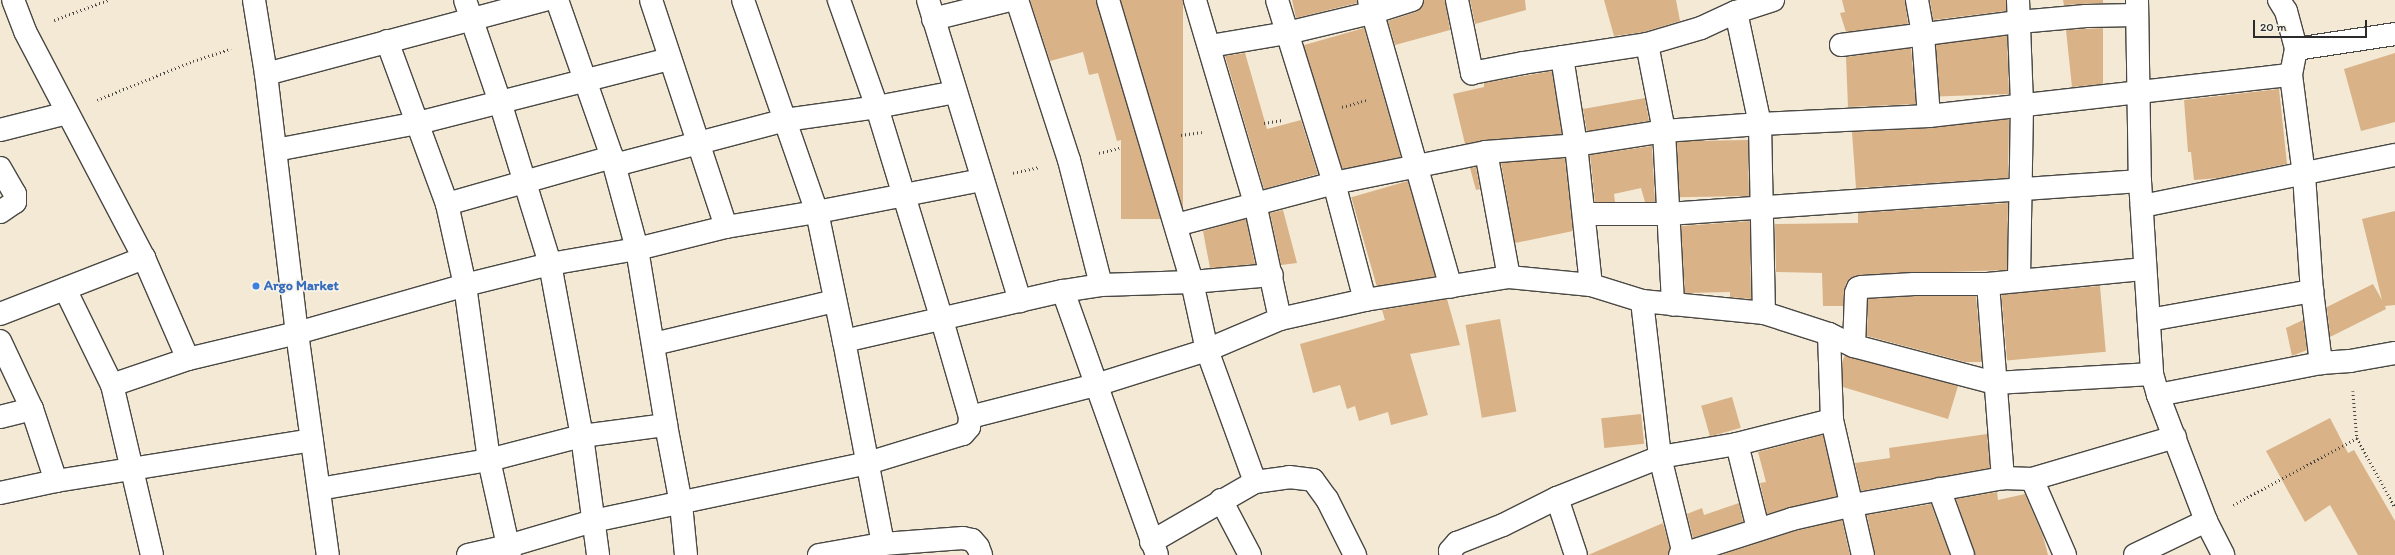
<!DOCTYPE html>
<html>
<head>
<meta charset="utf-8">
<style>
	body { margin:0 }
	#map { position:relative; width:2395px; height:555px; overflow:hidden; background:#f3e9d4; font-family:Itim,sans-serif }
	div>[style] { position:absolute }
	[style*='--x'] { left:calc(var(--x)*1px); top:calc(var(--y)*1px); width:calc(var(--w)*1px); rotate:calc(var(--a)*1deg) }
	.building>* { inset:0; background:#d9b288; transform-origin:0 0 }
	.path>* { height:2.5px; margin-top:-1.25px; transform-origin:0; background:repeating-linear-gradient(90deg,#494844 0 1px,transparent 0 4px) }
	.roads { filter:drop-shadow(1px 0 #494844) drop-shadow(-1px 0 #494844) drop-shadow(0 1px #494844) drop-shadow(0 -1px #494844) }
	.minor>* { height:22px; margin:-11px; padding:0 11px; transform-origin:11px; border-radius:11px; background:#fff }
	.dots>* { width:11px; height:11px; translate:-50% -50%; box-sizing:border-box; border:2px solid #f7f3e8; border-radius:50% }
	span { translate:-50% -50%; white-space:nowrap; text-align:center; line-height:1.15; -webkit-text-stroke:3.5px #f7f3e8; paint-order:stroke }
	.shop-label { font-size:14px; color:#366cbe; font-weight:700 }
	.left { translate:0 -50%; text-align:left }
	.scale { position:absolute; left:2253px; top:20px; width:114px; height:18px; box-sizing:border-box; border:2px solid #2b2b2b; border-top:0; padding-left:5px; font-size:12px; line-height:14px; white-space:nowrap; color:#2b2b2b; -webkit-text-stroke:3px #f7f3e8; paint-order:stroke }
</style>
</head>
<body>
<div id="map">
	<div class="building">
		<div style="clip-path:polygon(1030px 0,1096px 0,1136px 136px,1117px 141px,1098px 73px,1089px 75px,1083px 52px,1050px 61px)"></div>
		<div style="left:1121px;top:0;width:62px;height:219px"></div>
		<div style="clip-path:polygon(1292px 0,1357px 0,1357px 3px,1296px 18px)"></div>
		<div style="clip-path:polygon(1424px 0,1445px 0,1450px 30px,1395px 45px,1388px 21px,1416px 12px,1421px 8px)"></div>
		<div style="clip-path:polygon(1470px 0,1525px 0,1526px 10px,1475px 24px)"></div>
		<div style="clip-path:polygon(1604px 0,1676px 0,1680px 21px,1644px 32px,1614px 36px)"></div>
		<div style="clip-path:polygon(1842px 0,1905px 0,1908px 24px,1846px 32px,1840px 13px,1845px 12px)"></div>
		<div style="clip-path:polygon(1930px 0,2006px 0,2006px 11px,1933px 20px)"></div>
		<div style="clip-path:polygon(2063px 0,2103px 0,2103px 3px,2064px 5px)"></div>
		<div style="left:1364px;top:28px;width:134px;height:63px;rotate:74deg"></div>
		<div style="clip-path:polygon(2103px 28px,2103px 84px,2072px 87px,2066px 30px)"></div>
		<div style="left:2007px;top:36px;width:58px;height:72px;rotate:88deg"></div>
		<div style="clip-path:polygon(1911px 48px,1916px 104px,1848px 107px,1846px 57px)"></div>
		<div style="clip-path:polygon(1245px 53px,1267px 129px,1301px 120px,1318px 174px,1264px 189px,1225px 56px)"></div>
		<div style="clip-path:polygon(2395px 53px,2395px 122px,2361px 131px,2344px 69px)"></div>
		<div style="clip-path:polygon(1552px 71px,1562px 134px,1485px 140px,1465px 144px,1453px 94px,1484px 87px,1484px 83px)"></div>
		<div style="clip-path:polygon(2279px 89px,2287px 164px,2219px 178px,2194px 180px,2191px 152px,2188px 152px,2184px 100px)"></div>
		<div style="left:1645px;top:98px;width:23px;height:63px;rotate:80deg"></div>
		<div style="clip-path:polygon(2009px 119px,2008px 178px,1856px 188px,1852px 132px,1930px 128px)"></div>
		<div style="left:1748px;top:140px;width:56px;height:71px;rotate:89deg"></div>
		<div style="clip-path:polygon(1652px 146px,1655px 202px,1645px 202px,1641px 188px,1614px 194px,1615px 202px,1595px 202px,1590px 155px)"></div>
		<div style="clip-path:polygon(1565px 158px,1573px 231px,1515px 243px,1501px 163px)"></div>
		<div style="clip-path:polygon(1476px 167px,1480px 189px,1476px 190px,1470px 168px)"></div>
		<div style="left:1408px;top:181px;width:99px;height:59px;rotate:74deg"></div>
		<div style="clip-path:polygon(2008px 203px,2007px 270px,1859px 275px,1850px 278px,1846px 283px,1843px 306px,1823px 306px,1822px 273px,1776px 272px,1775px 224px,1858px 223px,1858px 213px)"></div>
		<div style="clip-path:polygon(1283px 210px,1297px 263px,1281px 265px,1270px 213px)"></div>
		<div style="clip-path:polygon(2395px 211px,2395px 305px,2385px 306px,2386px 309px,2330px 337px,2327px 307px,2373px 284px,2382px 300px,2362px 219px)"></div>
		<div style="clip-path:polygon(1246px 219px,1255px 264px,1210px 268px,1203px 231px)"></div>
		<div style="clip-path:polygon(1750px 221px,1751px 299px,1730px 297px,1730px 292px,1685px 293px,1681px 226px)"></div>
		<div style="left:2100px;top:286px;width:66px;height:99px;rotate:85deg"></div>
		<div style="clip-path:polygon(1914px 296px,1976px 296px,1982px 362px,1965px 362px,1867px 336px,1868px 299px)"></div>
		<div style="clip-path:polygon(1447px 299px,1460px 345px,1410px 354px,1428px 415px,1391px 425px,1388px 412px,1359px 421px,1355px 406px,1347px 409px,1340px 385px,1313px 393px,1300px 344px,1385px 320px,1382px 310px)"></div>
		<div style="left:1500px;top:319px;width:94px;height:35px;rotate:80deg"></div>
		<div style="clip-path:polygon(2303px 320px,2307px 350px,2292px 356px,2286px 328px)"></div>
		<div style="clip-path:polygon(1845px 355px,1958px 386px,1948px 419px,1843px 387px,1842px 362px)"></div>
		<div style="left:1732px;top:397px;width:32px;height:32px;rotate:74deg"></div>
		<div style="left:1641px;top:414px;width:30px;height:40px;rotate:84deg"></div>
		<div style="clip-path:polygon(2330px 418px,2348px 453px,2354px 450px,2395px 521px,2395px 555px,2358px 555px,2330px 505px,2305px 522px,2266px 451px)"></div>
		<div style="clip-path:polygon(1987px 434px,1990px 468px,1861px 491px,1855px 463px,1890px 458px,1889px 448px)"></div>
		<div style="clip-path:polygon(1823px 435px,1837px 496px,1767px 514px,1760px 483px,1766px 482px,1758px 452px)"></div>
		<div style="clip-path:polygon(1997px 492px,1998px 500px,2025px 494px,2043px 536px,2048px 555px,1975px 555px,1956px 499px)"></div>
		<div style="clip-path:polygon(1739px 503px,1743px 522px,1693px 538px,1687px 514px,1702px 508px,1704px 515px)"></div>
		<div style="clip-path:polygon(1931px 504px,1950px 555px,1875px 555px,1867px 515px)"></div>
		<div style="clip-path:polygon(1842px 520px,1850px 555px,1721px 555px,1795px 531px)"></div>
		<div style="clip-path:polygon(1663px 523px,1670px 549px,1668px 555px,1588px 555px)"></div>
	</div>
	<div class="path">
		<div style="--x:54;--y:20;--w:58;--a:-20.3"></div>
		<div style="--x:97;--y:100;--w:104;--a:-22.1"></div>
		<div style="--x:193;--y:61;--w:40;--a:-18"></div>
		<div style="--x:1342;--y:107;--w:25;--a:-16"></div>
		<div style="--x:1264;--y:123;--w:19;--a:-9"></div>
		<div style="--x:1181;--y:135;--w:21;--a:-8"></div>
		<div style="--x:1099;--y:153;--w:21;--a:-14"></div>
		<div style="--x:1013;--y:173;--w:27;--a:-13"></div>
		<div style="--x:2353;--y:391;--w:47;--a:85.1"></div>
		<div style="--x:2357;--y:438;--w:79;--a:61.2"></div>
		<div style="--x:2233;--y:505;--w:141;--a:-28.4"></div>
	</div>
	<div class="roads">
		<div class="minor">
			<div style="--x:254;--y:0;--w:75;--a:80.8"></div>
			<div style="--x:266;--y:74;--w:261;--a:83.2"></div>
			<div style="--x:297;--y:333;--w:224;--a:82.1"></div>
			<div style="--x:465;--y:0;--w:108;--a:71.1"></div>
			<div style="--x:500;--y:102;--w:170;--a:72.8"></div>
			<div style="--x:550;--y:264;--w:175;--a:79.5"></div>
			<div style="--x:582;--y:436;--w:120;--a:82.3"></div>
			<div style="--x:557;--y:0;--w:166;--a:70.7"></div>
			<div style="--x:612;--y:157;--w:95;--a:74.8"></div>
			<div style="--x:637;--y:249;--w:178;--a:80.6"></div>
			<div style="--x:666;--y:425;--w:80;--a:79.2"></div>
			<div style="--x:681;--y:504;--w:51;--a:84.4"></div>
			<div style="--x:651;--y:0;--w:239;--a:71.7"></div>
			<div style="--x:743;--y:0;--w:225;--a:70.8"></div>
			<div style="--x:817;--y:212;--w:132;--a:78.2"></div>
			<div style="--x:844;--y:341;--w:225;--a:-12.9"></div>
			<div style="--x:1063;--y:291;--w:38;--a:-9"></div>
			<div style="--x:1101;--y:285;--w:91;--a:-1.9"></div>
			<div style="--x:1192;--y:282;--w:80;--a:-5"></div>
			<div style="--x:928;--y:0;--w:315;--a:73"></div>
			<div style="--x:1017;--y:0;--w:168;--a:72"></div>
			<div style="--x:1069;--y:160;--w:129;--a:75.6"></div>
			<div style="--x:1108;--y:0;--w:294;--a:73.4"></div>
			<div style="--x:1192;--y:282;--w:70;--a:77.6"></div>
			<div style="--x:1207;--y:350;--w:140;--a:70"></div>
			<div style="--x:1255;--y:482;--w:120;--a:150"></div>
			<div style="--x:1277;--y:0;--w:192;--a:72.7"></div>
			<div style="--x:1334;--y:183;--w:121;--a:75.2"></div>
			<div style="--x:1369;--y:0;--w:298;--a:74.1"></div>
			<div style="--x:1457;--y:0;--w:75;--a:78.4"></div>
			<div style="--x:1472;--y:73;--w:52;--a:-11.1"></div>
			<div style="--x:1523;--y:63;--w:125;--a:-8.7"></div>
			<div style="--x:1647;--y:44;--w:56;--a:-16.5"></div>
			<div style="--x:1701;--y:28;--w:38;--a:-25"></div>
			<div style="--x:1736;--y:12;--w:115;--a:77.9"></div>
			<div style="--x:1760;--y:124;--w:189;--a:88.8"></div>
			<div style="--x:1917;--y:0;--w:36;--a:80"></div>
			<div style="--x:1923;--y:35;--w:81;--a:85.8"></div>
			<div style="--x:2018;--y:0;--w:106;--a:87.8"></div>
			<div style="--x:2022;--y:106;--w:175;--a:91"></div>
			<div style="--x:2137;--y:0;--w:181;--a:89.1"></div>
			<div style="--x:2140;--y:181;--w:193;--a:86.4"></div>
			<div style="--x:2152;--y:374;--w:22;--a:74"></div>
			<div style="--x:2158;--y:395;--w:135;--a:69.1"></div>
			<div style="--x:2206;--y:521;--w:38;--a:63"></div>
			<div style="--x:2279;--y:0;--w:13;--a:58"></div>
			<div style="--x:2286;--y:11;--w:39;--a:75"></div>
			<div style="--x:2296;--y:49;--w:26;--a:101"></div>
			<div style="--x:2291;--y:75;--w:101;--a:82.6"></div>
			<div style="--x:2304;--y:175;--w:116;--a:86.1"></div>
			<div style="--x:2312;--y:291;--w:73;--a:82.9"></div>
			<div style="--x:1736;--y:12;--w:39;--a:-18"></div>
			<div style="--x:933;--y:19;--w:79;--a:-13.9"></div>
			<div style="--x:387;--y:41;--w:174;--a:69.8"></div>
			<div style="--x:447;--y:204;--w:83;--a:77.5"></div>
			<div style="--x:465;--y:285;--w:177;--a:82.2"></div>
			<div style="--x:489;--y:460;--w:97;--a:77.5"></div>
			<div style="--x:1647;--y:44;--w:89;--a:78.9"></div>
			<div style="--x:1664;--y:131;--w:174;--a:87"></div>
			<div style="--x:1841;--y:45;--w:179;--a:-7.4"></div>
			<div style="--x:2019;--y:22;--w:67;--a:-5.1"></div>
			<div style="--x:2086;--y:16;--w:51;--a:-1.1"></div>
			<div style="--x:1210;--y:46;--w:78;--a:-9.6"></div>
			<div style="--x:1287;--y:33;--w:86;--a:-13.4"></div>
			<div style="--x:1371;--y:13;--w:43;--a:-17.6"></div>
			<div style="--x:2296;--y:49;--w:100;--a:-8.6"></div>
			<div style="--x:1562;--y:57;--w:89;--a:81"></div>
			<div style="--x:1576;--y:145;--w:141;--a:83.9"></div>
			<div style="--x:266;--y:74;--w:289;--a:-14.9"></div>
			<div style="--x:0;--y:130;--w:69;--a:-14.2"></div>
			<div style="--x:276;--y:150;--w:145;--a:-10.8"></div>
			<div style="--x:418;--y:123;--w:259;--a:-14.3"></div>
			<div style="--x:1486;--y:152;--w:127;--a:79.6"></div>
			<div style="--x:615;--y:165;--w:176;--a:-14.8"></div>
			<div style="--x:785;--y:120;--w:93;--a:-8"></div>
			<div style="--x:877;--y:107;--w:80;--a:-10.8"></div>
			<div style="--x:0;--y:168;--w:30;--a:60"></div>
			<div style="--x:15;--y:194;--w:8;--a:90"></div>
			<div style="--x:15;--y:202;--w:18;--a:146"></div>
			<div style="--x:447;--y:204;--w:172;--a:-15.9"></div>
			<div style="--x:2142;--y:206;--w:258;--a:-11.4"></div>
			<div style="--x:1584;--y:214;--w:84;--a:0"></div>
			<div style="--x:1668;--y:214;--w:473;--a:-4"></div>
			<div style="--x:1176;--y:225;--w:163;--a:-14.9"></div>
			<div style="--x:1334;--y:183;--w:155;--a:-11.5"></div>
			<div style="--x:1486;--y:152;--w:90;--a:-4.4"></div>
			<div style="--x:1576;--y:145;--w:89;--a:-9"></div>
			<div style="--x:1664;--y:131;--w:96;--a:-4.2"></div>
			<div style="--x:1760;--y:124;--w:169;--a:-2.7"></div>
			<div style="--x:1929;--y:116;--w:364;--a:-6.5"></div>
			<div style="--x:144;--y:258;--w:110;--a:66.5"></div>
			<div style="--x:1988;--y:284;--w:195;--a:85.6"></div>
			<div style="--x:65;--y:289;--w:107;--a:63.9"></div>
			<div style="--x:1063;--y:291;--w:280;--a:70.4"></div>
			<div style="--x:1642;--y:301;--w:157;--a:83.4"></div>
			<div style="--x:1660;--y:457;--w:101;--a:76.2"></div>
			<div style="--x:0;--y:314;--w:155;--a:-21.3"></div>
			<div style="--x:144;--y:258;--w:256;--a:-117.7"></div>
			<div style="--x:25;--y:31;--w:33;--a:-111"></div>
			<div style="--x:1280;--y:319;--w:87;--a:-12.6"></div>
			<div style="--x:1365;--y:300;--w:146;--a:-9.1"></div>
			<div style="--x:1509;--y:277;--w:82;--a:5.6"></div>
			<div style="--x:1591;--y:285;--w:53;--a:17.4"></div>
			<div style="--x:1642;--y:301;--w:123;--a:5.6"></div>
			<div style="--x:1764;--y:313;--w:68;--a:17.9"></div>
			<div style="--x:1829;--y:334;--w:28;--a:26"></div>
			<div style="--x:1854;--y:346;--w:146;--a:14.7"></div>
			<div style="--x:1995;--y:383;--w:157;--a:-3.3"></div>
			<div style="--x:2149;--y:320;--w:166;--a:-10.1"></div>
			<div style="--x:1829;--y:334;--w:86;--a:88"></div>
			<div style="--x:0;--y:341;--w:75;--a:64.8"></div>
			<div style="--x:32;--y:409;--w:76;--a:71.6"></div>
			<div style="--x:844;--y:341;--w:207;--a:79.1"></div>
			<div style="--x:654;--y:344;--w:186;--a:-13.4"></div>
			<div style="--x:1854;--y:346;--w:53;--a:-87.8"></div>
			<div style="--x:1856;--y:293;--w:5;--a:-68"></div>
			<div style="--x:1858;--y:288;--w:4;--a:-14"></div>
			<div style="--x:1862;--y:287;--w:52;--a:-3.3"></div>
			<div style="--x:1914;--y:284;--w:74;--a:0"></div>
			<div style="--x:1988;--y:284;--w:157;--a:-5.5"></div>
			<div style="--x:2158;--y:395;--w:166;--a:-11.1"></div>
			<div style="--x:2321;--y:363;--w:29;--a:-4"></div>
			<div style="--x:2350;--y:361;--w:46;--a:-10.1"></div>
			<div style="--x:0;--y:417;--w:33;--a:-14"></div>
			<div style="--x:970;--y:417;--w:130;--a:-14.3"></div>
			<div style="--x:1096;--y:385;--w:116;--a:-17.5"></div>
			<div style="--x:1207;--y:350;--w:79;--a:-23"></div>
			<div style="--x:1280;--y:319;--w:119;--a:-102.2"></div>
			<div style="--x:1255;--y:203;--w:212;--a:-106.5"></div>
			<div style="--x:1737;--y:444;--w:88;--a:76.1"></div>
			<div style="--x:2032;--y:479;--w:149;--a:-16.4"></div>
			<div style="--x:1255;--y:482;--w:34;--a:-8"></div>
			<div style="--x:1289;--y:477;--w:24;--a:7"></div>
			<div style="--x:1313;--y:480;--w:24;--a:54"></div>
			<div style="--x:1327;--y:499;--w:63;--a:63.4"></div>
			<div style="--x:319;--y:489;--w:172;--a:-9.7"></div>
			<div style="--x:489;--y:460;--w:96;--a:-14.5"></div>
			<div style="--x:582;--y:436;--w:85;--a:-7.5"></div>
			<div style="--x:1939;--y:489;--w:70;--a:70"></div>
			<div style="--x:0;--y:493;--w:57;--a:-12.1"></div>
			<div style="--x:56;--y:481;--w:259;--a:-9.1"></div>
			<div style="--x:1557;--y:498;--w:60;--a:71.6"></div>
			<div style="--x:1221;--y:500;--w:62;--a:62.2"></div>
			<div style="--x:152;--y:555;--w:175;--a:-103.2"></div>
			<div style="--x:112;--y:385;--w:80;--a:-18.9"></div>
			<div style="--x:188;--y:359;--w:112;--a:-13.4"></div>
			<div style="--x:297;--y:333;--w:175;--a:-15.9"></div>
			<div style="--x:465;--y:285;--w:88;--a:-13.9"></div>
			<div style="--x:550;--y:264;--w:88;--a:-9.8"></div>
			<div style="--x:637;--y:249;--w:92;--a:-13.9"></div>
			<div style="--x:726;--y:227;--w:92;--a:-9.4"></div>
			<div style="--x:817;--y:212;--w:167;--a:-11"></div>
			<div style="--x:468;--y:555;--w:41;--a:-12.7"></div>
			<div style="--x:508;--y:546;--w:89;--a:-16.4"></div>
			<div style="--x:593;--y:521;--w:281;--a:-11.9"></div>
			<div style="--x:868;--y:463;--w:99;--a:-17"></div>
			<div style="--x:963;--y:434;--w:9;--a:-49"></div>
			<div style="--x:969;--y:427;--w:10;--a:-84"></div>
			<div style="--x:970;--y:417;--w:101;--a:-106.1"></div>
			<div style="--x:942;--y:320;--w:223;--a:-107"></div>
			<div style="--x:877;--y:107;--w:114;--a:-109.6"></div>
			<div style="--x:819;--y:555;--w:65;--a:-9.8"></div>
			<div style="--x:883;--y:544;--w:80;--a:-4.3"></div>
			<div style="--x:963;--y:538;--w:9;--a:13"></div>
			<div style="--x:972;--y:540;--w:9;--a:49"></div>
			<div style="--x:978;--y:547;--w:9;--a:69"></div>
			<div style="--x:1451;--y:555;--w:4;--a:-104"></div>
			<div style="--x:1450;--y:551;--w:11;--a:-49"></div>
			<div style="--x:1457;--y:543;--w:49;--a:-21.4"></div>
			<div style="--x:1503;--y:525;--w:60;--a:-26.6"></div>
			<div style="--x:1557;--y:498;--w:111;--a:-21.7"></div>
			<div style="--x:1660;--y:457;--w:78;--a:-9.6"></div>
			<div style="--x:1737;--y:444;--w:98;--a:-14.2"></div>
			<div style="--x:1832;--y:420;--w:139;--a:77.1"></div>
			<div style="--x:1680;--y:555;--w:118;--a:-17.8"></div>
			<div style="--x:1792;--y:519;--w:63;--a:-12.9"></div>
			<div style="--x:1853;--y:505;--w:152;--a:-10.2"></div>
			<div style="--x:2003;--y:478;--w:29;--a:2"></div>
			<div style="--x:2032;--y:479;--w:83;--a:66.5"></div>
			<div style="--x:2135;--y:555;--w:79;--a:-25.6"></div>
		</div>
	</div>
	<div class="dots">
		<div style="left:256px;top:286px;background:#3f7fe0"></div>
	</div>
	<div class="shop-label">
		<span class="left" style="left:264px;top:286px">Argo Market</span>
	</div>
	<div class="scale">20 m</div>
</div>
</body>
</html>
